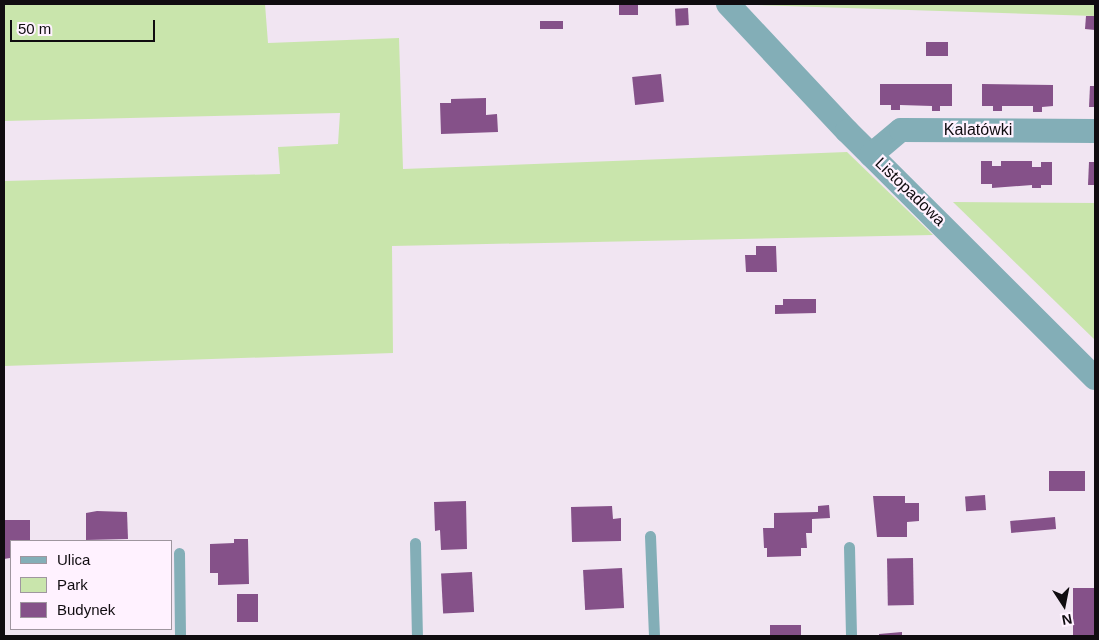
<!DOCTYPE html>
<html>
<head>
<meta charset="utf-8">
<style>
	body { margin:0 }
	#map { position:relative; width:1099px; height:640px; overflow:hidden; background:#f1e5f2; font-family:Arial,sans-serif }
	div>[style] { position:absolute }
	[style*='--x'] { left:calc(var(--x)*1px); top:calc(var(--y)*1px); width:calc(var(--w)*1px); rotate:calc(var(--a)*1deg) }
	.green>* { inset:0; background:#c9e5ac }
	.building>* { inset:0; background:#855189; transform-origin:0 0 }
	.lane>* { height:11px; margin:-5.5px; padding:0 5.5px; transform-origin:5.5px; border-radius:5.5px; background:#83aeb7 }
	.street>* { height:24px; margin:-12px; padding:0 12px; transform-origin:12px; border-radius:12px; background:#83aeb7 }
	span { translate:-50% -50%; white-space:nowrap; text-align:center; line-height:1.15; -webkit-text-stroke:4.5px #fff2ff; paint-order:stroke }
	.street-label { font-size:16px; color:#100c10 }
	.frame { position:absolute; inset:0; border:5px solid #100c10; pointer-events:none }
	.legend { position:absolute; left:10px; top:540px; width:162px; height:90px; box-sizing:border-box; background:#fff2ff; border:1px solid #9f969f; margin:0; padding:6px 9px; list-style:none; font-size:15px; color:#100c10 }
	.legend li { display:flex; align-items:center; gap:10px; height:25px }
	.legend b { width:25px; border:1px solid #9f969f }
	.north { position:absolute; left:1039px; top:580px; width:50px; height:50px; -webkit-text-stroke:4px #fff2ff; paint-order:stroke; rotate:169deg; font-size:14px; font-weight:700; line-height:20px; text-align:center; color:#100c10 }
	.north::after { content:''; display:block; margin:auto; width:18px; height:22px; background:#100c10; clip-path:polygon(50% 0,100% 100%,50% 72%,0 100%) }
	.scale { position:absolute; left:10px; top:20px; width:145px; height:22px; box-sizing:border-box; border:2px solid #100c10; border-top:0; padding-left:6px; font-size:15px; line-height:18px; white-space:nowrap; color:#100c10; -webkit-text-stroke:4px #fff2ff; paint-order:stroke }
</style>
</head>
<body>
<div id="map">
	<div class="green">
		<div style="clip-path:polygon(4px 4px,265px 4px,268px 43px,399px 38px,403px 169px,847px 152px,933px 235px,392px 246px,393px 353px,4px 366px,4px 181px,280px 174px,278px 147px,338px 144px,340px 113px,4px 121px)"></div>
		<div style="clip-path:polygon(756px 4px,1095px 4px,1095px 16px,757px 5px)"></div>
		<div style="clip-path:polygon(953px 202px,1095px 203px,1095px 340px)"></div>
	</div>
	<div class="building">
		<div style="left:619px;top:4px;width:19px;height:11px"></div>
		<div style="left:688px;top:8px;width:17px;height:13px;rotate:87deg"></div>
		<div style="clip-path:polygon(1086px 16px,1095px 16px,1095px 30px,1085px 29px)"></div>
		<div style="left:563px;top:21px;width:8px;height:23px;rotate:90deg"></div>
		<div style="left:926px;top:42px;width:22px;height:14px"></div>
		<div style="left:661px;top:74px;width:28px;height:29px;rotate:84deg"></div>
		<div style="clip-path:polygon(880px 84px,952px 84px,952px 106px,940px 106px,940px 111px,932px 111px,932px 106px,900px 105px,900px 110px,891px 110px,891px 105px,880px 105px)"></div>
		<div style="clip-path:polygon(982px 84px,1053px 85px,1053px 106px,1042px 107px,1042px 112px,1033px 112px,1033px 106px,1002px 106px,1002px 111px,993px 111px,993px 106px,982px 106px)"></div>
		<div style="clip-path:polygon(1090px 86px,1095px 86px,1095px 107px,1089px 107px)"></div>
		<div style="clip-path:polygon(486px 98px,486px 115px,497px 114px,498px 132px,441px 134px,440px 103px,451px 103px,451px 99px)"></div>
		<div style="clip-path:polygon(981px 161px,992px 161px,992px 166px,1001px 166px,1001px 161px,1032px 161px,1032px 167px,1041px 167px,1041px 162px,1052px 162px,1052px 185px,1041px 185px,1041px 188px,1032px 188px,1032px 185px,992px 188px,992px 184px,981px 184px)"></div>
		<div style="clip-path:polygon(1089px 162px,1095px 162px,1095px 185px,1088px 185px)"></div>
		<div style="clip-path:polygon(756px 246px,776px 246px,777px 272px,746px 272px,745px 255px,756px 255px)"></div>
		<div style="clip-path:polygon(783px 299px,816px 299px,816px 313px,775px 314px,775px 305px,783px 305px)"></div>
		<div style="left:1085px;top:471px;width:20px;height:36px;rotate:90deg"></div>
		<div style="left:985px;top:495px;width:15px;height:20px;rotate:86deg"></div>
		<div style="clip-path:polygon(873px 496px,905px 496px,905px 503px,919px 503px,919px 521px,907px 522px,907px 537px,877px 537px)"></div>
		<div style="clip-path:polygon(466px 501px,467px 549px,441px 550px,440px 530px,435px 531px,434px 502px)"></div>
		<div style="clip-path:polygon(829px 505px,830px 518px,812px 519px,812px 533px,806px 533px,807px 548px,801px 548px,801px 556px,767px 557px,767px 548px,764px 548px,763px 528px,774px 528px,774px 513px,818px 512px,818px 506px)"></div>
		<div style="clip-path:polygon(612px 506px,613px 519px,621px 518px,621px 541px,572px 542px,571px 507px)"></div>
		<div style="clip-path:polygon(97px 511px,127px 512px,128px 539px,86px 540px,86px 513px)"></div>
		<div style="left:1055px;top:517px;width:12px;height:45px;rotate:85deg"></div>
		<div style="clip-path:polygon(4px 520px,30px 520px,30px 540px,11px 541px,10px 558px,4px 559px)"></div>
		<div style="clip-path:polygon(234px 539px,248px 539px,249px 584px,218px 585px,218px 573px,210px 573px,210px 544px,234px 543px)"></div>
		<div style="left:913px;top:558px;width:47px;height:26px;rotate:89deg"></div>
		<div style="left:622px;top:568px;width:40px;height:39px;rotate:87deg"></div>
		<div style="left:472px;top:572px;width:40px;height:31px;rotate:87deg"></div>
		<div style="left:1095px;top:588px;width:48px;height:22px;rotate:90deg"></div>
		<div style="left:237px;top:594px;width:21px;height:28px"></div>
		<div style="left:801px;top:625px;width:11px;height:31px;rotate:90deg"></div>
		<div style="clip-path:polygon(902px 632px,902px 636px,879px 636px,879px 634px)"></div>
	</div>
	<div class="lane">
		<div style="--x:650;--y:536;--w:100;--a:87.7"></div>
		<div style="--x:415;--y:543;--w:93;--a:88.8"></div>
		<div style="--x:849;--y:547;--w:89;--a:88.7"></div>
		<div style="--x:179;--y:553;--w:83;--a:89.3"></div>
	</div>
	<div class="street">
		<div style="--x:728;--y:4;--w:174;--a:46.9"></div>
		<div style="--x:847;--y:131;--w:350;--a:44.9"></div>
		<div style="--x:871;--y:155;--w:39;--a:-40"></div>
		<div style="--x:901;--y:130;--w:194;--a:0.3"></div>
	</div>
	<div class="street-label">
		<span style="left:978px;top:130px">Kalatówki</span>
		<span style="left:910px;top:192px;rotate:44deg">Listopadowa</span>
	</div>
	<div class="frame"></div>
	<ul class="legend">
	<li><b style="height:6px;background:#83aeb7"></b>Ulica</li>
	<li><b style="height:14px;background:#c9e5ac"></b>Park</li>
	<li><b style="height:14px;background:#855189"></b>Budynek</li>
	</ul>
	<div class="north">N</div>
	<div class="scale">50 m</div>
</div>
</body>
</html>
